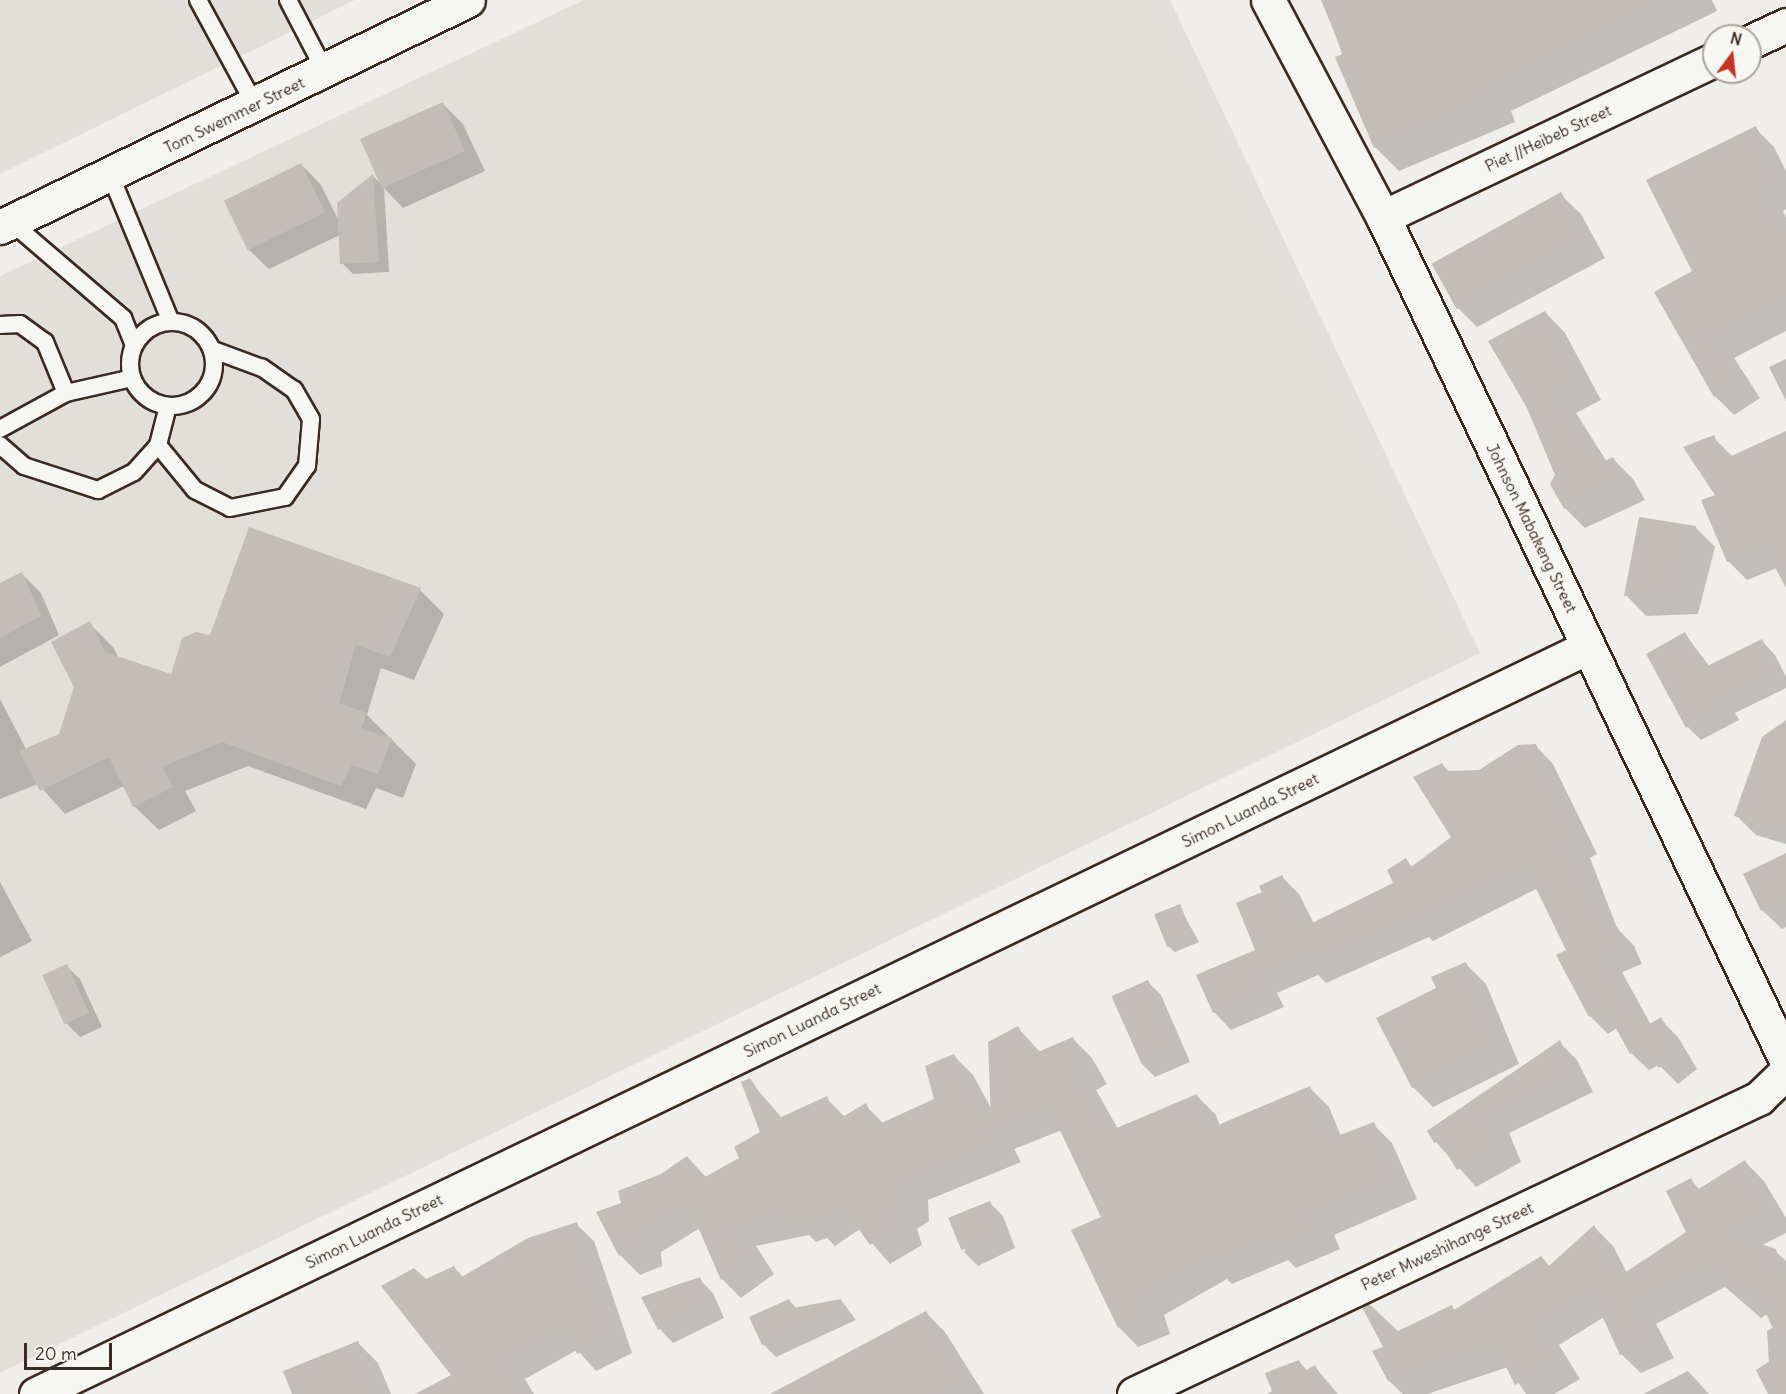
<!DOCTYPE html>
<html>
<head>
<meta charset="utf-8">
<style>
	body { margin:0 }
	#map { position:relative; width:1786px; height:1394px; overflow:hidden; background:#efeeea; font-family:Delius,sans-serif }
	div>[style] { position:absolute }
	[style*='--x'] { left:calc(var(--x)*1px); top:calc(var(--y)*1px); width:calc(var(--w)*1px); rotate:calc(var(--a)*1deg) }
	.built>* { inset:0; background:#e2dfdb }
	.shadow>* { inset:0; background:#0003 }
	.building>* { inset:0; background:#c2bdb7; transform-origin:0 0 }
	.roads { filter:drop-shadow(2px 0 #3b2a1e) drop-shadow(-2px 0 #3b2a1e) drop-shadow(0 2px #3b2a1e) drop-shadow(0 -2px #3b2a1e) }
	.service>* { height:16px; margin:-8px; padding:0 8px; transform-origin:8px; border-radius:8px; background:#f6f6f2 }
	.service>.ring { margin:-8px; padding:0; box-sizing:content-box; background:none; border:16px solid #f6f6f2; border-radius:50% }
	.minor>* { height:33px; margin:-16.5px; padding:0 16.5px; transform-origin:16.5px; border-radius:16.5px; background:#f6f6f2 }
	span { translate:-50% -50%; white-space:nowrap; text-align:center; line-height:1.15; -webkit-text-stroke:5px #f6f6f2; paint-order:stroke }
	.street-label { font-size:16px; color:#3b2a1e }
	.north { position:absolute; left:1702px; top:24px; width:60px; height:60px; box-sizing:border-box; background:#f6f6f2; border:2px solid #aba49d; border-radius:50%; rotate:15deg; font-size:16px; font-weight:700; line-height:24px; text-align:center; color:#3b2a1e }
	.north::after { content:''; display:block; margin:auto; width:21px; height:27px; background:#c8321e; clip-path:polygon(50% 0,100% 100%,50% 72%,0 100%) }
	.scale { position:absolute; left:24px; top:1343px; width:88px; height:27px; box-sizing:border-box; border:3px solid #3b2a1e; border-top:0; padding-left:8px; font-size:18px; line-height:21px; white-space:nowrap; color:#3b2a1e; -webkit-text-stroke:4px #f6f6f2; paint-order:stroke }
</style>
</head>
<body>
<div id="map">
	<div class="built">
		<div style="clip-path:polygon(0 0,355px 0,0 174px)"></div>
		<div style="clip-path:polygon(584px 0,1170px 0,1480px 653px,0 1373px,0 276px)"></div>
	</div>
	<div class="shadow">
		<div style="clip-path:polygon(1323px 0,1712px 0,1717px 11px,1511px 111px,1515px 122px,1399px 171px,1375px 147px)"></div>
		<div style="clip-path:polygon(443px 104px,463px 124px,485px 171px,403px 208px,384px 188px,389px 272px,353px 274px,342px 263px,340px 235px,269px 269px,248px 249px,301px 164px,321px 185px,340px 223px,373px 176px,381px 184px)"></div>
		<div style="clip-path:polygon(1755px 128px,1774px 147px,1786px 171px,1786px 209px,1783px 211px,1786px 217px,1786px 331px,1734px 358px,1760px 398px,1734px 415px,1715px 396px,1694px 272px)"></div>
		<div style="clip-path:polygon(1560px 194px,1581px 214px,1605px 258px,1477px 327px,1457px 307px)"></div>
		<div style="clip-path:polygon(1545px 312px,1565px 333px,1601px 400px,1576px 413px,1607px 462px,1613px 459px,1633px 479px,1645px 500px,1585px 528px,1565px 508px,1557px 475px,1528px 408px)"></div>
		<div style="clip-path:polygon(1786px 359px,1786px 401px,1769px 367px)"></div>
		<div style="clip-path:polygon(1786px 432px,1786px 585px,1777px 568px,1747px 580px,1728px 561px,1717px 496px,1713px 437px,1733px 457px)"></div>
		<div style="clip-path:polygon(1695px 527px,1715px 547px,1698px 614px,1646px 616px,1626px 595px)"></div>
		<div style="clip-path:polygon(22px 574px,41px 593px,59px 635px,0 667px,0 585px)"></div>
		<div style="clip-path:polygon(420px 590px,444px 614px,414px 680px,381px 668px,367px 715px,416px 764px,403px 798px,376px 788px,366px 809px,248px 766px,185px 791px,196px 811px,159px 830px,134px 806px,124px 786px,65px 814px,38px 784px,0 799px,0 699px,26px 749px,60px 735px,76px 687px,89px 623px,113px 647px,119px 658px,171px 676px,211px 637px)"></div>
		<div style="clip-path:polygon(1685px 634px,1710px 667px,1762px 641px,1775px 655px,1786px 677px,1786px 688px,1735px 713px,1739px 720px,1701px 740px,1688px 727px)"></div>
		<div style="clip-path:polygon(1786px 722px,1786px 844px,1756px 835px,1736px 815px)"></div>
		<div style="clip-path:polygon(1536px 746px,1553px 764px,1597px 854px,1590px 858px,1617px 928px,1634px 946px,1642px 964px,1622px 972px,1651px 1025px,1660px 1019px,1678px 1037px,1697px 1069px,1678px 1084px,1659px 1065px,1649px 1070px,1631px 1053px,1617px 1028px,1608px 1034px,1590px 1016px,1568px 950px,1538px 888px,1433px 941px,1429px 937px,1326px 983px,1318px 975px,1277px 993px,1284px 1007px,1231px 1030px,1214px 1012px,1257px 950px,1264px 893px,1282px 877px,1299px 894px,1314px 924px,1395px 884px,1406px 860px,1413px 868px,1453px 837px,1442px 764px,1450px 773px,1480px 771px)"></div>
		<div style="clip-path:polygon(1786px 855px,1786px 927px,1782px 929px,1762px 910px)"></div>
		<div style="clip-path:polygon(0 882px,32px 941px,0 957px)"></div>
		<div style="clip-path:polygon(1179px 906px,1199px 942px,1175px 952px,1168px 946px)"></div>
		<div style="clip-path:polygon(1465px 963px,1486px 984px,1519px 1064px,1433px 1107px,1413px 1087px,1438px 989px)"></div>
		<div style="clip-path:polygon(66px 966px,80px 979px,102px 1027px,80px 1037px,66px 1023px)"></div>
		<div style="clip-path:polygon(1148px 982px,1161px 995px,1190px 1062px,1155px 1077px,1141px 1063px)"></div>
		<div style="clip-path:polygon(1018px 1028px,1040px 1052px,1073px 1039px,1092px 1058px,1107px 1084px,1096px 1090px,1118px 1129px,1197px 1096px,1216px 1115px,1220px 1126px,1310px 1088px,1329px 1107px,1341px 1136px,1373px 1124px,1392px 1143px,1417px 1199px,1334px 1235px,1340px 1249px,1296px 1268px,1288px 1260px,1232px 1284px,1227px 1279px,1164px 1315px,1170px 1334px,1138px 1347px,1119px 1327px,1103px 1218px,1062px 1130px,1014px 1149px,1021px 1162px,928px 1200px,929px 1221px,917px 1229px,922px 1245px,890px 1264px,860px 1229px,835px 1246px,827px 1238px,816px 1242px,809px 1235px,756px 1246px,774px 1274px,741px 1298px,722px 1279px,700px 1228px,661px 1252px,662px 1266px,640px 1275px,621px 1256px,598px 1213px,623px 1204px,687px 1158px,707px 1178px,741px 1159px,761px 1133px,749px 1080px,782px 1118px,826px 1098px,845px 1117px,865px 1105px,884px 1124px,936px 1100px,953px 1055px,973px 1075px,992px 1110px)"></div>
		<div style="clip-path:polygon(1559px 1042px,1577px 1060px,1593px 1092px,1509px 1133px,1521px 1162px,1476px 1187px,1436px 1142px)"></div>
		<div style="clip-path:polygon(1745px 1162px,1764px 1181px,1786px 1218px,1786px 1233px,1760px 1246px,1775px 1251px,1786px 1261px,1786px 1394px,1770px 1394px,1758px 1371px,1769px 1364px,1767px 1331px,1774px 1327px,1768px 1314px,1761px 1318px,1725px 1287px,1656px 1324px,1674px 1358px,1641px 1373px,1621px 1354px,1604px 1317px,1559px 1345px,1580px 1379px,1554px 1394px,1526px 1394px,1508px 1367px,1427px 1394px,1403px 1394px,1389px 1381px,1385px 1348px,1397px 1333px,1452px 1307px,1456px 1311px,1541px 1257px,1550px 1267px,1594px 1227px,1613px 1246px,1627px 1273px,1688px 1232px,1691px 1180px,1700px 1190px)"></div>
		<div style="clip-path:polygon(990px 1203px,1003px 1216px,1015px 1248px,978px 1266px,964px 1252px)"></div>
		<div style="clip-path:polygon(576px 1224px,594px 1241px,632px 1353px,596px 1371px,577px 1350px,525px 1379px,534px 1394px,418px 1394px,453px 1376px,426px 1281px,454px 1267px,464px 1278px)"></div>
		<div style="clip-path:polygon(699px 1279px,713px 1293px,724px 1318px,673px 1343px,660px 1329px,643px 1298px)"></div>
		<div style="clip-path:polygon(789px 1300px,797px 1309px,841px 1300px,856px 1320px,776px 1357px,763px 1344px)"></div>
		<div style="clip-path:polygon(926px 1313px,945px 1332px,984px 1394px,804px 1394px)"></div>
		<div style="clip-path:polygon(358px 1343px,378px 1363px,391px 1394px,305px 1394px,283px 1373px)"></div>
		<div style="clip-path:polygon(1299px 1362px,1308px 1371px,1315px 1367px,1338px 1394px,1275px 1394px)"></div>
		<div style="clip-path:polygon(1688px 1371px,1709px 1394px,1643px 1394px)"></div>
	</div>
	<div class="building">
		<div style="clip-path:polygon(1321px 0,1668px 0,1536px 67px,1488px 87px,1492px 98px,1374px 148px,1335px 57px,1343px 54px)"></div>
		<div style="left:443px;top:102px;width:54px;height:91px;rotate:66deg"></div>
		<div style="clip-path:polygon(1756px 126px,1783px 183px,1765px 192px,1786px 231px,1786px 302px,1716px 339px,1742px 379px,1714px 397px,1654px 292px,1692px 271px,1646px 180px)"></div>
		<div style="left:301px;top:163px;width:55px;height:86px;rotate:64deg"></div>
		<div style="clip-path:polygon(373px 174px,379px 262px,340px 264px,337px 203px)"></div>
		<div style="left:1561px;top:192px;width:52px;height:148px;rotate:61deg"></div>
		<div style="clip-path:polygon(1545px 311px,1582px 379px,1557px 392px,1601px 463px,1613px 457px,1626px 479px,1564px 509px,1550px 484px,1555px 475px,1527px 408px,1488px 341px)"></div>
		<div style="clip-path:polygon(1786px 431px,1786px 588px,1764px 547px,1727px 562px,1701px 500px,1715px 495px,1683px 447px,1714px 435px,1725px 459px)"></div>
		<div style="clip-path:polygon(1639px 517px,1696px 526px,1678px 594px,1624px 596px)"></div>
		<div style="clip-path:polygon(249px 527px,421px 588px,390px 657px,356px 645px,339px 703px,367px 713px,361px 729px,392px 738px,378px 774px,352px 765px,341px 786px,222px 742px,162px 767px,173px 787px,133px 807px,109px 757px,40px 791px,19px 751px,59px 734px,74px 687px,51px 642px,90px 621px,105px 652px,171px 674px,182px 638px,196px 632px,210px 635px)"></div>
		<div style="clip-path:polygon(22px 572px,41px 616px,0 638px,0 583px)"></div>
		<div style="clip-path:polygon(1685px 632px,1705px 667px,1762px 639px,1778px 672px,1723px 699px,1726px 706px,1686px 728px,1646px 654px)"></div>
		<div style="clip-path:polygon(1786px 720px,1786px 830px,1734px 816px,1762px 737px)"></div>
		<div style="clip-path:polygon(1536px 744px,1581px 837px,1573px 840px,1606px 926px,1617px 926px,1626px 946px,1606px 955px,1645px 1027px,1661px 1017px,1681px 1051px,1659px 1068px,1643px 1047px,1630px 1054px,1605px 1008px,1589px 1017px,1556px 955px,1566px 950px,1526px 868px,1414px 924px,1412px 920px,1307px 966px,1304px 957px,1261px 975px,1268px 990px,1213px 1013px,1196px 975px,1255px 950px,1236px 903px,1262px 892px,1259px 886px,1282px 875px,1306px 926px,1393px 883px,1387px 870px,1406px 858px,1411px 867px,1451px 837px,1413px 777px,1442px 763px,1446px 771px,1479px 770px,1518px 745px)"></div>
		<div style="clip-path:polygon(1786px 853px,1786px 898px,1761px 911px,1743px 874px)"></div>
		<div style="left:1180px;top:904px;width:35px;height:28px;rotate:68deg"></div>
		<div style="clip-path:polygon(1466px 962px,1500px 1043px,1412px 1088px,1376px 1018px,1436px 988px,1431px 977px)"></div>
		<div style="left:67px;top:964px;width:54px;height:27px;rotate:66deg"></div>
		<div style="left:1148px;top:980px;width:74px;height:40px;rotate:66deg"></div>
		<div style="clip-path:polygon(1018px 1026px,1033px 1054px,1073px 1037px,1089px 1065px,1078px 1071px,1112px 1130px,1197px 1094px,1211px 1128px,1310px 1086px,1332px 1138px,1374px 1122px,1398px 1180px,1316px 1215px,1322px 1230px,1275px 1250px,1271px 1240px,1211px 1266px,1209px 1260px,1146px 1296px,1152px 1315px,1118px 1328px,1071px 1230px,1101px 1217px,1050px 1109px,995px 1130px,1003px 1143px,909px 1181px,910px 1202px,898px 1209px,903px 1226px,870px 1245px,844px 1208px,815px 1227px,806px 1219px,796px 1223px,788px 1217px,738px 1226px,756px 1254px,721px 1280px,688px 1204px,642px 1233px,643px 1246px,619px 1256px,596px 1212px,621px 1203px,618px 1191px,661px 1174px,687px 1156px,705px 1177px,739px 1158px,734px 1147px,760px 1132px,741px 1082px,750px 1078px,777px 1119px,827px 1096px,837px 1120px,866px 1103px,877px 1125px,934px 1099px,925px 1066px,954px 1054px,991px 1122px,988px 1042px)"></div>
		<div style="clip-path:polygon(1560px 1040px,1576px 1074px,1492px 1115px,1504px 1144px,1457px 1170px,1439px 1141px,1434px 1143px,1427px 1131px)"></div>
		<div style="clip-path:polygon(1745px 1160px,1774px 1210px,1727px 1233px,1776px 1249px,1786px 1283px,1786px 1394px,1768px 1394px,1756px 1370px,1784px 1352px,1756px 1292px,1741px 1299px,1705px 1268px,1638px 1304px,1655px 1338px,1620px 1355px,1592px 1294px,1541px 1325px,1562px 1359px,1515px 1385px,1495px 1345px,1388px 1381px,1372px 1351px,1383px 1347px,1362px 1307px,1369px 1304px,1398px 1331px,1452px 1305px,1454px 1310px,1541px 1256px,1549px 1266px,1594px 1225px,1620px 1276px,1686px 1232px,1666px 1191px,1691px 1178px,1697px 1190px)"></div>
		<div style="left:990px;top:1201px;width:35px;height:45px;rotate:68deg"></div>
		<div style="clip-path:polygon(577px 1222px,616px 1335px,577px 1354px,565px 1329px,509px 1361px,527px 1394px,415px 1394px,451px 1375px,381px 1286px,414px 1268px,426px 1279px,454px 1266px,460px 1278px,528px 1238px)"></div>
		<div style="clip-path:polygon(700px 1277px,712px 1305px,658px 1330px,641px 1297px)"></div>
		<div style="clip-path:polygon(789px 1299px,793px 1308px,841px 1299px,844px 1306px,762px 1345px,749px 1317px)"></div>
		<div style="clip-path:polygon(926px 1311px,972px 1384px,946px 1394px,770px 1394px)"></div>
		<div style="clip-path:polygon(358px 1341px,380px 1394px,292px 1394px,283px 1371px)"></div>
		<div style="clip-path:polygon(1299px 1360px,1305px 1371px,1315px 1365px,1331px 1394px,1267px 1394px,1272px 1391px,1265px 1373px)"></div>
	</div>
	<div class="roads">
		<div class="service">
			<div style="--x:198;--y:0;--w:119;--a:61.5"></div>
			<div style="--x:288;--y:0;--w:80;--a:62.5"></div>
			<div style="--x:110;--y:174;--w:160;--a:67.6"></div>
			<div style="--x:11;--y:222;--w:148;--a:40.6"></div>
			<div style="--x:123;--y:318;--w:29;--a:68"></div>
			<div class="ring" style="left:130px;top:322px;width:68px;height:68px"></div>
			<div style="--x:0;--y:325;--w:20;--a:-3"></div>
			<div style="--x:20;--y:324;--w:31;--a:36"></div>
			<div style="--x:45;--y:342;--w:55;--a:67.6"></div>
			<div style="--x:0;--y:429;--w:75;--a:-28.6"></div>
			<div style="--x:66;--y:393;--w:68;--a:-12.8"></div>
			<div style="--x:0;--y:445;--w:32;--a:41"></div>
			<div style="--x:24;--y:466;--w:78;--a:18"></div>
			<div style="--x:98;--y:490;--w:40;--a:-26.6"></div>
			<div style="--x:134;--y:472;--w:36;--a:-48"></div>
			<div style="--x:158;--y:445;--w:40;--a:-75.6"></div>
			<div style="--x:158;--y:445;--w:58;--a:50.6"></div>
			<div style="--x:195;--y:490;--w:39;--a:27"></div>
			<div style="--x:230;--y:508;--w:56;--a:-11.3"></div>
			<div style="--x:285;--y:497;--w:38;--a:-55"></div>
			<div style="--x:307;--y:466;--w:47;--a:-85.1"></div>
			<div style="--x:311;--y:419;--w:34;--a:-120"></div>
			<div style="--x:294;--y:390;--w:39;--a:-145"></div>
			<div style="--x:262;--y:368;--w:54;--a:-159.6"></div>
		</div>
		<div class="minor">
			<div style="--x:1268;--y:0;--w:246;--a:62.1"></div>
			<div style="--x:1383;--y:217;--w:934;--a:64.45"></div>
			<div style="--x:1750;--y:42;--w:40;--a:-25"></div>
			<div style="--x:1383;--y:217;--w:366;--a:-25.4"></div>
			<div style="--x:0;--y:227;--w:520;--a:-25.88"></div>
			<div style="--x:36;--y:1394;--w:1722;--a:-25.7"></div>
			<div style="--x:1134;--y:1394;--w:692;--a:-25.34"></div>
			<div style="--x:1759;--y:1098;--w:37;--a:-44"></div>
		</div>
	</div>
	<div class="street-label">
		<span style="left:234px;top:115px;rotate:-26deg">Tom Swemmer Street</span>
		<span style="left:1548px;top:138px;rotate:-25deg">Piet //Heibeb Street</span>
		<span style="left:1532px;top:528px;rotate:64deg">Johnson Mabakeng Street</span>
		<span style="left:1250px;top:810px;rotate:-26deg">Simon Luanda Street</span>
		<span style="left:812px;top:1020px;rotate:-26deg">Simon Luanda Street</span>
		<span style="left:374px;top:1231px;rotate:-26deg">Simon Luanda Street</span>
		<span style="left:1447px;top:1246px;rotate:-25deg">Peter Mweshihange Street</span>
	</div>
	<div class="north">N</div>
	<div class="scale">20 m</div>
</div>
</body>
</html>
